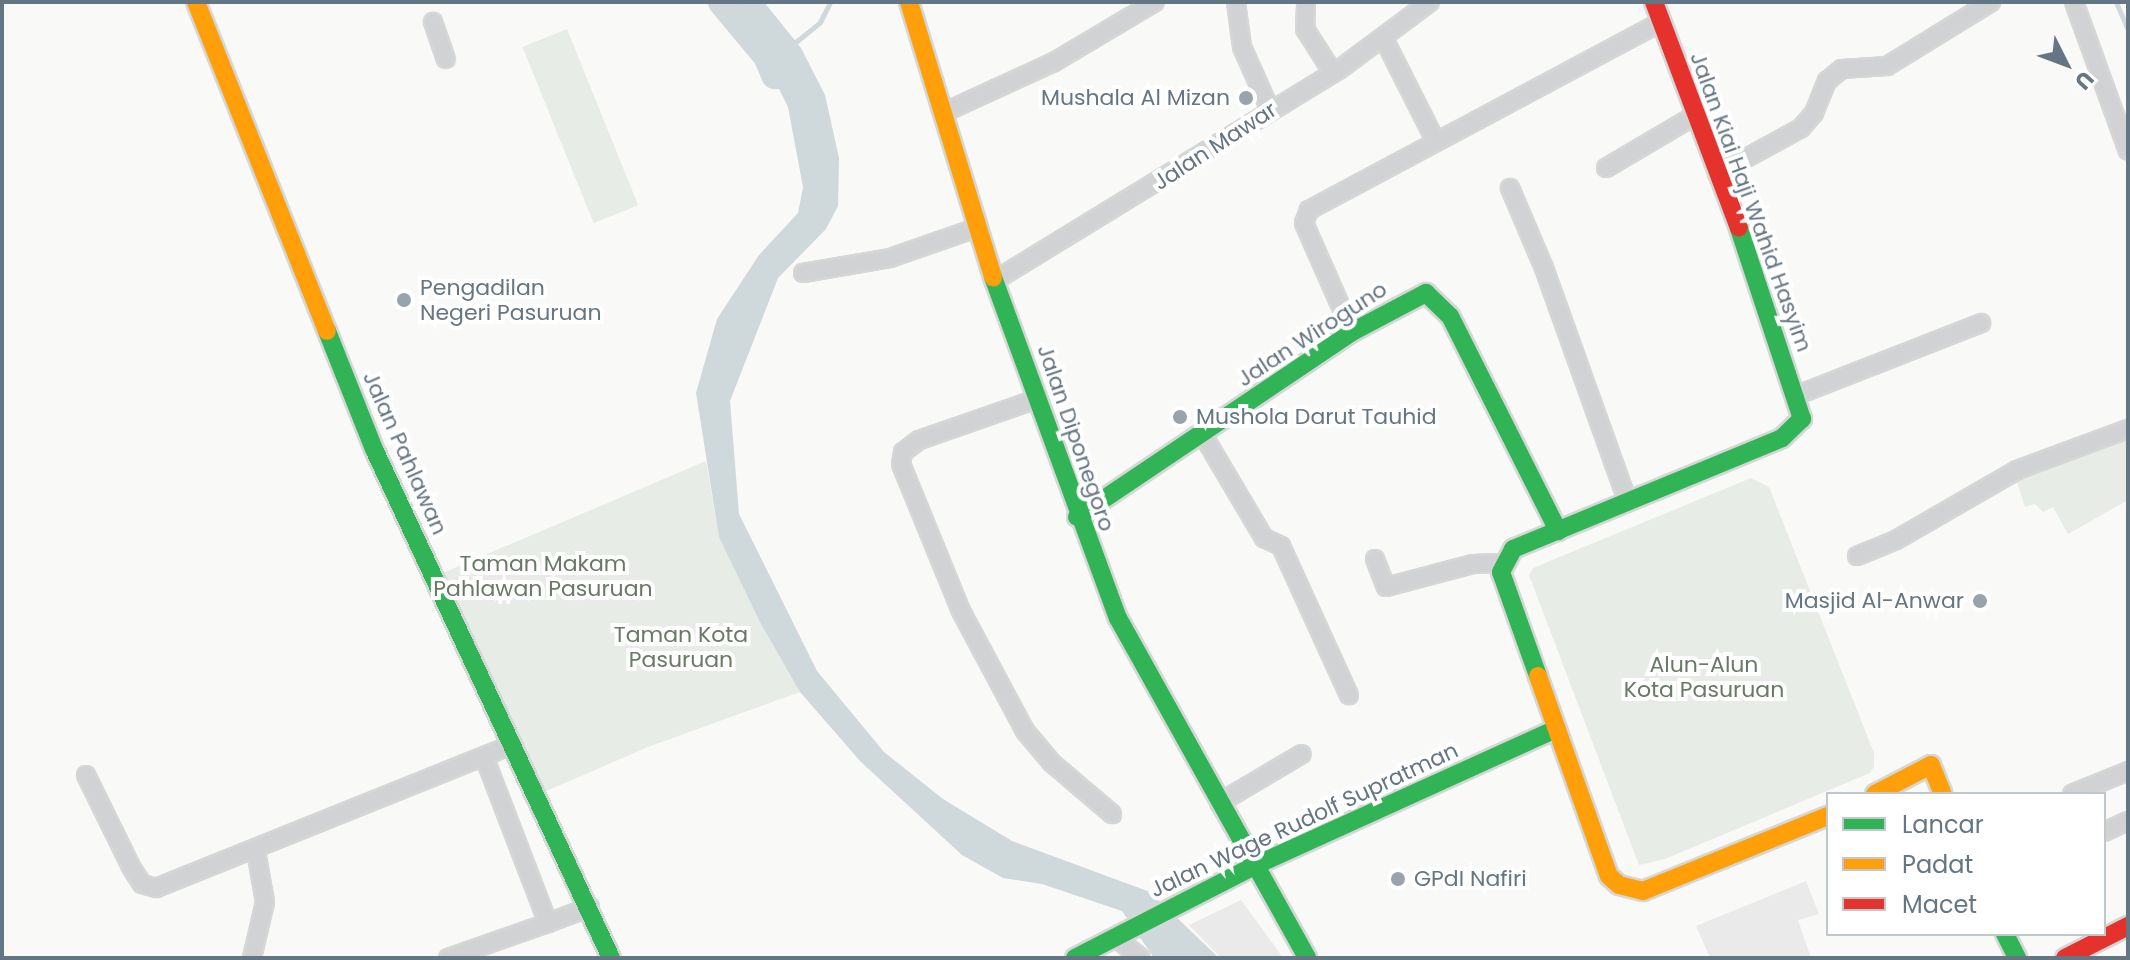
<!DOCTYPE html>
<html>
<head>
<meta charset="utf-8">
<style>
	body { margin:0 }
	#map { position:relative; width:2130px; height:960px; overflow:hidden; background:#f9f9f8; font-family:Poppins,sans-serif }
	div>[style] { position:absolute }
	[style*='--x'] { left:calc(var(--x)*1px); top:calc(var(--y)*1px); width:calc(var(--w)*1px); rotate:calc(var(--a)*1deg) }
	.built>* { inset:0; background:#e9eae9 }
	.green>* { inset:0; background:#e8ece6; transform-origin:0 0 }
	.water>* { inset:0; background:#cfd8da }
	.stream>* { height:5px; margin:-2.5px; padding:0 2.5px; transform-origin:2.5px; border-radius:2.5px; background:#cfd8da }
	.river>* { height:28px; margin:-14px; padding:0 14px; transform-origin:14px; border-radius:14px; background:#cfd8da }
	.roads { filter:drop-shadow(2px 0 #d5d7d7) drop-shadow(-2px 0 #d5d7d7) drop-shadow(0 2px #d5d7d7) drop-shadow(0 -2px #d5d7d7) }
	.street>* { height:16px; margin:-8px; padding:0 8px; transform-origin:8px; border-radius:8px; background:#d0d2d3 }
	.fast>* { height:18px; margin:-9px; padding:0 9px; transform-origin:9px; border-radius:9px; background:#30b455 }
	.slow>* { height:18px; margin:-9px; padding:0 9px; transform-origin:9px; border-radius:9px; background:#ff9f0a }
	.jam>* { height:18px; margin:-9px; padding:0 9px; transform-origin:9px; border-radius:9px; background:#e5322d }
	.dots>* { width:22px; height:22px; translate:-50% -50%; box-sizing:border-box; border:4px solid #fff; border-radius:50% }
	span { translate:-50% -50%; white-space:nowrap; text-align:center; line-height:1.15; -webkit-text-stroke:8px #fff; paint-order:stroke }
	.poi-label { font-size:22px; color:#647583 }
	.right { translate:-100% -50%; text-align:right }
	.left { translate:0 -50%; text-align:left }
	.street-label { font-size:22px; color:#647583 }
	.park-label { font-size:22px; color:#677a63 }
	.frame { position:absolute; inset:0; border:4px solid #647583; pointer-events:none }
	.legend { position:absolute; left:1826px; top:792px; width:280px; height:144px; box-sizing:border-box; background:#fff; border:2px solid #c1c8cd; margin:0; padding:10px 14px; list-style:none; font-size:24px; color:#647583 }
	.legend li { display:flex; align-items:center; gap:16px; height:40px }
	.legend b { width:40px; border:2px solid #c1c8cd }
	.north { position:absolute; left:2026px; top:24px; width:80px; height:80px; -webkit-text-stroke:6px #fff; paint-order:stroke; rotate:132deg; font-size:22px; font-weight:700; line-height:32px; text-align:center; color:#647583 }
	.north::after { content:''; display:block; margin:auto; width:28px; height:36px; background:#647583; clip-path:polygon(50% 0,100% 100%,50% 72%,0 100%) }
</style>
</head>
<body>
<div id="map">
	<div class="built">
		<div style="clip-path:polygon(1806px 881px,1819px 914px,1798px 920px,1811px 958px,1710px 958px,1696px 926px)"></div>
		<div style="clip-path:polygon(1241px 900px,1271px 941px,1283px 958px,1221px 958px,1189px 925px)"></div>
	</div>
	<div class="green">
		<div style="left:567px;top:29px;width:190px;height:48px;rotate:68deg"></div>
		<div style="clip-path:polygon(2128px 429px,2128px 500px,2068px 534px,2053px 507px,2043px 512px,2035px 504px,2025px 507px,2014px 472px)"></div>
		<div style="clip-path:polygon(706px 461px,719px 537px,800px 692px,648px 747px,537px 795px,438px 575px)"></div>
		<div style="clip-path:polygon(1751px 478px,1769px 487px,1874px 753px,1874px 767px,1870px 773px,1665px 859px,1639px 865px,1529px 575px,1533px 568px)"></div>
	</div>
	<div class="water">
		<div style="clip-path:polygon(723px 2px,764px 2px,801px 48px,825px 95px,839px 158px,838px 206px,826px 229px,778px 278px,730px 401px,739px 514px,817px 671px,884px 752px,943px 799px,1012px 841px,1150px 892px,1219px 958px,1154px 958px,1122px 911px,1042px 884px,1003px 878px,962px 855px,861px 762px,800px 692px,760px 622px,719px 537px,696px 393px,717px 319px,759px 255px,798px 213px,803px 187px,788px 107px,755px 41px)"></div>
	</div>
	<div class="stream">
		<div style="--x:2116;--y:2;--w:30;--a:67"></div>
		<div style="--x:792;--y:45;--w:36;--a:-39"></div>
		<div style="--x:820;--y:22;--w:22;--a:-63"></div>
	</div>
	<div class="river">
		<div style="--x:722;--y:2;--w:70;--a:50.2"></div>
		<div style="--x:767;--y:56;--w:21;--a:67"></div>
	</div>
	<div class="roads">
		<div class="street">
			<div style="--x:1236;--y:2;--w:45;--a:82.4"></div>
			<div style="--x:1242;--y:47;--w:69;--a:66"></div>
			<div style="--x:2074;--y:2;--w:158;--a:70.1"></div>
			<div style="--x:1306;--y:5;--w:24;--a:92"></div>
			<div style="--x:1305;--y:29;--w:52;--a:57.5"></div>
			<div style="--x:433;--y:22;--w:39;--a:71"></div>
			<div style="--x:1384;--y:39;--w:113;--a:63.2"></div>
			<div style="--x:943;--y:113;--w:122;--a:-24.7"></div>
			<div style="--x:1054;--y:62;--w:117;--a:-30.7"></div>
			<div style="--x:1606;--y:168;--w:102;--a:-30.6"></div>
			<div style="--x:1717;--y:174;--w:96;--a:-28.7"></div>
			<div style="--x:1801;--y:128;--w:20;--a:-49"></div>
			<div style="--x:1814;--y:113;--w:35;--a:-68"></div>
			<div style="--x:1827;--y:81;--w:19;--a:-39"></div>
			<div style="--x:1842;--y:69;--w:45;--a:-3.8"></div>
			<div style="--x:1887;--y:66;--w:122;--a:-31.6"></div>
			<div style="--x:1510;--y:188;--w:87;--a:67"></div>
			<div style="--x:1544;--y:268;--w:249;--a:70.3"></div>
			<div style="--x:803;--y:273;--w:88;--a:-9.8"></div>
			<div style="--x:890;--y:258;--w:94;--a:-19.2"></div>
			<div style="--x:994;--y:281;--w:406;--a:-31.5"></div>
			<div style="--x:1340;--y:69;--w:112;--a:-36.7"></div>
			<div style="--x:1352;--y:332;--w:119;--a:-113.8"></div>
			<div style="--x:1304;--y:223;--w:14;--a:-69"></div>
			<div style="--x:1309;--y:210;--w:399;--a:-28.1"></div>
			<div style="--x:1795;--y:396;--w:200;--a:-21.4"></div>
			<div style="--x:1037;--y:399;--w:125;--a:160.8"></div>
			<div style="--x:919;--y:440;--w:20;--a:143"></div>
			<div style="--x:903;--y:452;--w:12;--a:99"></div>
			<div style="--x:901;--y:464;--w:159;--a:67.8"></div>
			<div style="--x:961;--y:611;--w:136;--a:61.9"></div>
			<div style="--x:1025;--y:731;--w:42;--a:49.8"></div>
			<div style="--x:1052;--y:763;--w:79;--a:40.4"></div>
			<div style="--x:1203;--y:435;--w:120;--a:59.4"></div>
			<div style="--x:1264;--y:538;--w:19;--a:25"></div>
			<div style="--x:1281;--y:546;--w:164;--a:65.5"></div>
			<div style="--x:1857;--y:556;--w:42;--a:-22.3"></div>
			<div style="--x:1896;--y:540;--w:140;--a:-30"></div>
			<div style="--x:2017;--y:470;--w:118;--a:-20.3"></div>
			<div style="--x:1375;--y:559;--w:30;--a:69"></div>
			<div style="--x:1386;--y:587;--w:90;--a:-14.8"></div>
			<div style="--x:1473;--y:564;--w:30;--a:-2"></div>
			<div style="--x:485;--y:759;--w:176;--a:69"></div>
			<div style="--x:548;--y:923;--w:45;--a:-20.9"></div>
			<div style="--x:86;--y:775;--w:102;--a:63.9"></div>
			<div style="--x:131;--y:867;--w:20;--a:57"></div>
			<div style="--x:142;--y:884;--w:15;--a:16"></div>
			<div style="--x:156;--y:888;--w:384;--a:-21.9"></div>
			<div style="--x:2072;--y:794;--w:61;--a:-22.3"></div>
			<div style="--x:1219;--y:803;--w:96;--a:-30.6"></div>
			<div style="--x:2104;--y:832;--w:26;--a:-25"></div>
			<div style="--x:1115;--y:937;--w:33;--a:39"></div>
			<div style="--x:252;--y:958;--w:57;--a:-76.9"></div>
			<div style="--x:265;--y:902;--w:52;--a:-100"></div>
			<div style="--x:448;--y:958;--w:106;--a:-19.3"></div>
		</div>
		<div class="fast">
			<div style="--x:993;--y:277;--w:363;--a:69.9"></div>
			<div style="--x:1118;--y:618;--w:389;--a:60.9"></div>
			<div style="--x:327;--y:331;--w:127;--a:68.3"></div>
			<div style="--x:374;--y:449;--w:561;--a:65.03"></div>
			<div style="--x:1077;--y:517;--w:331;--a:-33.9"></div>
			<div style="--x:1352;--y:332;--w:84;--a:-27.8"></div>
			<div style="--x:1426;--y:293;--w:33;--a:44"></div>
			<div style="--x:1450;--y:316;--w:241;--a:63.3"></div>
			<div style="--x:1538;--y:676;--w:110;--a:-109.6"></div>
			<div style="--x:1501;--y:572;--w:26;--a:-62"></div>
			<div style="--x:1513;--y:549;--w:291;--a:-22.4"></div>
			<div style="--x:1782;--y:438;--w:28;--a:-44"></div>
			<div style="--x:1802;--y:419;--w:201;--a:-108.3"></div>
			<div style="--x:2005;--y:934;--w:27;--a:63"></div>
			<div style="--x:1075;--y:958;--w:201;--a:-27.2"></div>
			<div style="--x:1254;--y:866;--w:332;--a:-24.4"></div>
		</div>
		<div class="slow">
			<div style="--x:196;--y:2;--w:354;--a:68.3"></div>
			<div style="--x:909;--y:2;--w:288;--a:73"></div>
			<div style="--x:1538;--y:676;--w:212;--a:70.5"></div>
			<div style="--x:1609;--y:876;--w:13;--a:42"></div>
			<div style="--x:1619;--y:885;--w:25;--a:14"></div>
			<div style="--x:1643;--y:891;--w:200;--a:-22.1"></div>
			<div style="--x:1875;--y:794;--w:63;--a:-27.4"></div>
			<div style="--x:1931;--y:765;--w:31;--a:68"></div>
		</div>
		<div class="jam">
			<div style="--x:1654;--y:2;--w:241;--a:69.4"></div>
			<div style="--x:2065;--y:958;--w:71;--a:-26.9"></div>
		</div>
	</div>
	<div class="dots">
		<div style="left:1246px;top:98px;background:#98a3ac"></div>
		<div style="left:404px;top:300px;background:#98a3ac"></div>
		<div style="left:1180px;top:417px;background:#98a3ac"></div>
		<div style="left:1980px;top:601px;background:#98a3ac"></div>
		<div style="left:1398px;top:879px;background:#98a3ac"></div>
	</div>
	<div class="poi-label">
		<span class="right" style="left:1230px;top:98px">Mushala Al Mizan</span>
		<span class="left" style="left:420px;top:300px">Pengadilan<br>Negeri Pasuruan</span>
		<span class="left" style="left:1196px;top:417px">Mushola Darut Tauhid</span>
		<span class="right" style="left:1964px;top:601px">Masjid Al-Anwar</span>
		<span class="left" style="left:1414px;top:879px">GPdI Nafiri</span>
	</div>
	<div class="street-label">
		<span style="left:1215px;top:146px;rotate:-33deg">Jalan Mawar</span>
		<span style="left:1751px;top:202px;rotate:70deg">Jalan Kiai Haji Wahid Hasyim</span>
		<span style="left:1312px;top:334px;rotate:-33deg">Jalan Wiroguno</span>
		<span style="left:1076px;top:438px;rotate:71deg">Jalan Diponegoro</span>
		<span style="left:405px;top:453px;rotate:66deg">Jalan Pahlawan</span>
		<span style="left:1304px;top:820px;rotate:-25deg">Jalan Wage Rudolf Supratman</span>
	</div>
	<div class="park-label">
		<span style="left:543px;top:576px">Taman Makam<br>Pahlawan Pasuruan</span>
		<span style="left:681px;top:647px">Taman Kota<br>Pasuruan</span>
		<span style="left:1704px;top:677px">Alun-Alun<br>Kota Pasuruan</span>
	</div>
	<div class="frame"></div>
	<ul class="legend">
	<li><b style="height:10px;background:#30b455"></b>Lancar</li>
	<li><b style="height:10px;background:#ff9f0a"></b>Padat</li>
	<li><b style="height:10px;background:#e5322d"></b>Macet</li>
	</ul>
	<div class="north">U</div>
</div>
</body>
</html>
